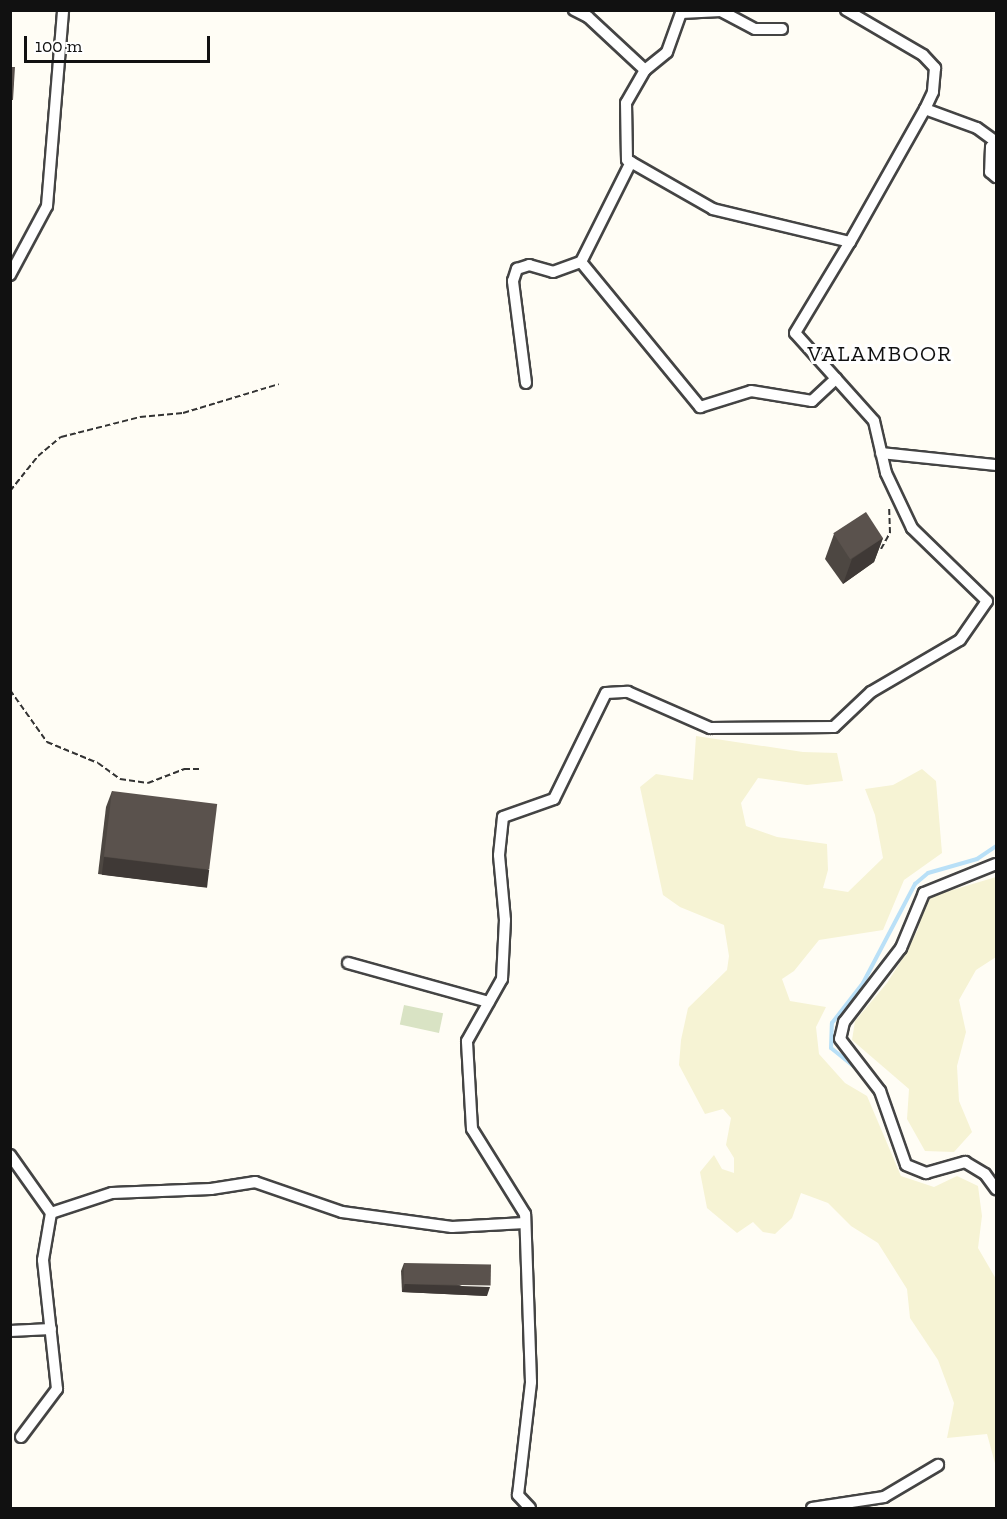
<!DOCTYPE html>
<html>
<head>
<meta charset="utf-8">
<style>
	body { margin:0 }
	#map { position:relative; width:1007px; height:1519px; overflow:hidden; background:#fffdf5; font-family:"Zilla Slab",serif }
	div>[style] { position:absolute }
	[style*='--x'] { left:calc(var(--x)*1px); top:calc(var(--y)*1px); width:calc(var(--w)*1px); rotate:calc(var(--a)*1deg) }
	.farmland>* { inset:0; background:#f6f3d4 }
	.cemetery>* { inset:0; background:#d9e3c4; transform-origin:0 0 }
	.stream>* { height:4px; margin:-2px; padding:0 2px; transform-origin:2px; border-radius:2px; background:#b9e0f7 }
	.path>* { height:2px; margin-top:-1px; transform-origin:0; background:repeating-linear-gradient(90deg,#333 0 6px,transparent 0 9px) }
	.roads { filter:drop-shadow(2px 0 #444) drop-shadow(-2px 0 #444) drop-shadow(0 2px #444) drop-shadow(0 -2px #444) }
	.street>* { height:10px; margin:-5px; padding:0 5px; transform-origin:5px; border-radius:5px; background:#fff }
	.wall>* { inset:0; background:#4d4742 }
	.shaded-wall>* { inset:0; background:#3f3936; transform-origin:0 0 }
	.building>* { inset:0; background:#5a524d; transform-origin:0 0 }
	span { translate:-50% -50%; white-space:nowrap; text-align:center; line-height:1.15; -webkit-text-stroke:6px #fff; paint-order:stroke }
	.quarter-label { font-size:22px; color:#111; letter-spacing:1.5px }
	.frame { position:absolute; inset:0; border:12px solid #111; pointer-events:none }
	.scale { position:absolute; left:24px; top:36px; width:186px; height:27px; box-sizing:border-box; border:3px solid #111; border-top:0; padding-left:8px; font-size:18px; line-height:21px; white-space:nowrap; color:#111; -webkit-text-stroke:4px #fff; paint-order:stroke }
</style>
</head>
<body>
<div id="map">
	<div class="farmland">
		<div style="clip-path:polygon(696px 736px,803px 752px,837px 753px,843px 781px,807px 785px,758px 778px,741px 803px,746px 826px,777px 837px,827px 844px,828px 870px,823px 888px,848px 892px,883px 858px,875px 815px,865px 789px,893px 785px,922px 769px,936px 781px,942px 853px,904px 880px,883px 930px,819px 940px,794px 971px,782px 979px,790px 1001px,826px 1007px,816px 1027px,819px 1054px,845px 1083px,867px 1096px,901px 1176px,934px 1187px,957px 1176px,978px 1186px,982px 1216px,978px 1248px,996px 1279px,996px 1467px,987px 1434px,947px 1438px,954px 1403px,938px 1360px,910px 1318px,907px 1289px,878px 1243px,851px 1226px,828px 1203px,801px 1193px,792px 1218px,775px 1234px,763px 1232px,753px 1222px,737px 1233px,707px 1208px,700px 1172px,714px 1155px,722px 1169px,734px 1173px,734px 1158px,726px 1145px,731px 1118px,723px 1109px,705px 1114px,679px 1065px,681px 1040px,688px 1008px,727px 970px,729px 956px,724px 925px,680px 907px,663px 895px,640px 787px,656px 774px,693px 780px)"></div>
		<div style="clip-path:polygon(996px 877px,996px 957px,976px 970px,959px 1000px,966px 1032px,957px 1066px,959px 1101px,972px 1132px,954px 1152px,925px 1151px,907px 1119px,909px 1089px,852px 1040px,855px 1021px,887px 983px,906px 953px,918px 929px,922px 899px)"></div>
	</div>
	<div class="cemetery">
		<div style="left:404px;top:1005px;width:40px;height:20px;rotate:12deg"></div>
	</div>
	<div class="stream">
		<div style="--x:857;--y:1069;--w:33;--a:-141"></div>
		<div style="--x:831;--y:1048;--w:25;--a:-88"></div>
		<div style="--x:832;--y:1023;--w:51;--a:-52.2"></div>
		<div style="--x:863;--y:983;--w:112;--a:-62.3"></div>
		<div style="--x:915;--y:884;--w:17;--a:-40"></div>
		<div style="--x:928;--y:873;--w:51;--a:-15.9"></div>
		<div style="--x:977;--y:859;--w:23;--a:-34"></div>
	</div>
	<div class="path">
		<div style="--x:10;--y:491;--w:45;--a:-51.3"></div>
		<div style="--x:38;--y:456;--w:30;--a:-40"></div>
		<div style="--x:61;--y:437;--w:81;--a:-14.2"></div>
		<div style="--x:140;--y:417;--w:43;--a:-5.3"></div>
		<div style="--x:183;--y:413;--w:100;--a:-16.8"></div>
		<div style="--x:881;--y:549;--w:18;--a:-61"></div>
		<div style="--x:890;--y:533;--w:26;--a:-92"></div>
		<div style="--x:10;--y:690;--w:64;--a:54.6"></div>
		<div style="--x:47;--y:742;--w:55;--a:22.4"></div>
		<div style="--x:98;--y:763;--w:27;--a:36"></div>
		<div style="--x:120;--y:779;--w:28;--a:8"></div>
		<div style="--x:148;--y:783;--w:39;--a:-21"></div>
		<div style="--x:184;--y:769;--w:17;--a:0"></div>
	</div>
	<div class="roads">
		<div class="street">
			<div style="--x:846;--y:10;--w:89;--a:30.3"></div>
			<div style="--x:923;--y:55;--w:18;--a:47"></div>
			<div style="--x:935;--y:68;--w:24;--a:95"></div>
			<div style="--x:933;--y:92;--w:19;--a:115"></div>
			<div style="--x:645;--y:70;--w:28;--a:-39"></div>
			<div style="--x:667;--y:52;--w:41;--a:-70.3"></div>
			<div style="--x:681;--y:13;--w:40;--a:-2.9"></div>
			<div style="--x:721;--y:11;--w:38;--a:28"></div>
			<div style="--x:755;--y:29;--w:27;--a:0"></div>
			<div style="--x:996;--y:142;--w:7;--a:135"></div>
			<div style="--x:991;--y:147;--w:25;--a:92"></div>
			<div style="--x:990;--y:172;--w:8;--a:40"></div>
			<div style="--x:631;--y:162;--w:112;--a:116.6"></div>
			<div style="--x:581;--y:262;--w:188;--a:50.6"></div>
			<div style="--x:700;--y:407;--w:53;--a:-17.4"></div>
			<div style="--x:751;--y:391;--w:62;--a:9.3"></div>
			<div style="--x:812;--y:401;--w:33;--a:-43"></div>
			<div style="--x:850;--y:242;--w:153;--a:-60.6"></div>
			<div style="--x:925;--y:109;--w:55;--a:20.1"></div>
			<div style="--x:977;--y:128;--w:24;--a:36"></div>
			<div style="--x:10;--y:275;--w:78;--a:-61.8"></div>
			<div style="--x:47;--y:206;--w:197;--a:-85.3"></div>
			<div style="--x:526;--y:383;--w:103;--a:-97.3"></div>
			<div style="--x:513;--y:281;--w:13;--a:-72"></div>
			<div style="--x:517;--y:269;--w:13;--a:-18"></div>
			<div style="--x:529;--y:265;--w:25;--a:16"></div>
			<div style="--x:553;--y:272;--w:30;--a:-20"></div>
			<div style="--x:881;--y:453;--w:116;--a:6"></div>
			<div style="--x:996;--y:864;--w:78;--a:158.1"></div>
			<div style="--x:924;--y:893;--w:60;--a:112.7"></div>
			<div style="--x:901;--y:948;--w:93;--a:127.6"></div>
			<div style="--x:844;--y:1022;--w:17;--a:103"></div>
			<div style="--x:840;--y:1039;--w:66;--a:52.4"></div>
			<div style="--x:880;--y:1091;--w:78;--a:70.6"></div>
			<div style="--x:906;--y:1165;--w:22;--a:22"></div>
			<div style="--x:926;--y:1173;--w:41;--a:-15.8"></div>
			<div style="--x:965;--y:1162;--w:23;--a:31"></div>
			<div style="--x:985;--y:1174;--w:19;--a:54"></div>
			<div style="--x:348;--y:963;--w:146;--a:15.5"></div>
			<div style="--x:10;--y:1155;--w:71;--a:54.7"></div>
			<div style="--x:51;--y:1213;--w:64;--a:-18.2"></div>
			<div style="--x:112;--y:1193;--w:99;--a:-2.3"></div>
			<div style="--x:211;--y:1189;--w:45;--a:-9"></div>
			<div style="--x:255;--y:1182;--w:92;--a:19"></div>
			<div style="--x:342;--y:1212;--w:111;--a:7.8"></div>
			<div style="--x:452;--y:1227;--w:73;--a:-3.1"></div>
			<div style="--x:10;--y:1331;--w:41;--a:-2.8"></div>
			<div style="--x:21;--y:1437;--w:60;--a:-53.1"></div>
			<div style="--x:57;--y:1389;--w:130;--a:-96.2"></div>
			<div style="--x:43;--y:1260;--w:48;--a:-80.3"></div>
			<div style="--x:530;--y:1508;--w:18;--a:-133"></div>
			<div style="--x:518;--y:1495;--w:114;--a:-83.4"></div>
			<div style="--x:531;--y:1382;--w:168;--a:-92"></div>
			<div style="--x:525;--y:1214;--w:100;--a:-121.9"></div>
			<div style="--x:472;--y:1129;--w:88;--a:-93.3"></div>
			<div style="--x:467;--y:1041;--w:71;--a:-60.6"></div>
			<div style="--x:502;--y:979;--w:59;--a:-87.1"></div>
			<div style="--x:505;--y:920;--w:65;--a:-95.3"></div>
			<div style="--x:499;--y:855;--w:38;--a:-84"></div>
			<div style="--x:503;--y:817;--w:54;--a:-19.4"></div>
			<div style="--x:554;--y:799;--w:118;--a:-63.9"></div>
			<div style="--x:606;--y:693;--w:22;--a:-3"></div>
			<div style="--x:628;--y:692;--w:90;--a:23.7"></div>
			<div style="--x:710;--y:728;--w:124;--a:-0.5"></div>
			<div style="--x:834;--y:727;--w:51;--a:-43.4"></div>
			<div style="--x:871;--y:692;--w:103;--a:-30.3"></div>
			<div style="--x:960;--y:640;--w:47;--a:-55.3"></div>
			<div style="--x:987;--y:601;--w:105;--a:-135.8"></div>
			<div style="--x:912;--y:528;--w:61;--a:-115.3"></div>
			<div style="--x:886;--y:473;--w:53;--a:-103"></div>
			<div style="--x:874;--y:421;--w:118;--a:-131.9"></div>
			<div style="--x:795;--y:333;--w:106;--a:-58.9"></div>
			<div style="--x:850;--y:242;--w:141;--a:-166.5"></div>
			<div style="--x:713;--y:209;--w:99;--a:-150.3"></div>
			<div style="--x:627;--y:160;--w:57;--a:-91"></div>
			<div style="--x:626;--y:103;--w:38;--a:-60"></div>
			<div style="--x:645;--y:70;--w:78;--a:-137.1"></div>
			<div style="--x:588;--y:17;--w:16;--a:-153"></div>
			<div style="--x:812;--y:1508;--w:73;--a:-8.7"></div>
			<div style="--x:884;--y:1497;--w:63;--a:-30.7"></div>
		</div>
	</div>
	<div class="wall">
		<div style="clip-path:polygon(834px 534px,883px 538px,874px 562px,843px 584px,825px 559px)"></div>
		<div style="clip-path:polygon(112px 791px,209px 870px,203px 887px,98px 874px,106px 807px)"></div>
		<div style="clip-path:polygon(404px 1263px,487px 1296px,402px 1292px,401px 1271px)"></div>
	</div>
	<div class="shaded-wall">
		<div style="clip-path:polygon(883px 538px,874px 562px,843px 584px,852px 559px)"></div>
		<div style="left:104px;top:857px;width:106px;height:18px;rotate:7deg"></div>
		<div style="clip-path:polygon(405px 1284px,490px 1287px,487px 1296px,402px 1292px)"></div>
	</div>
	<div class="building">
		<div style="clip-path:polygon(10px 67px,15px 67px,13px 100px,10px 100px)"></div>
		<div style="left:866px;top:512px;width:31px;height:39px;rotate:57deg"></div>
		<div style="left:112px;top:791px;width:106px;height:66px;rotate:7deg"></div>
		<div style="left:404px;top:1263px;width:87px;height:21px;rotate:1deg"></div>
	</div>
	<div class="quarter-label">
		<span style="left:880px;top:354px">VALAMBOOR</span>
	</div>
	<div class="frame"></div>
	<div class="scale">100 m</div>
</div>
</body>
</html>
